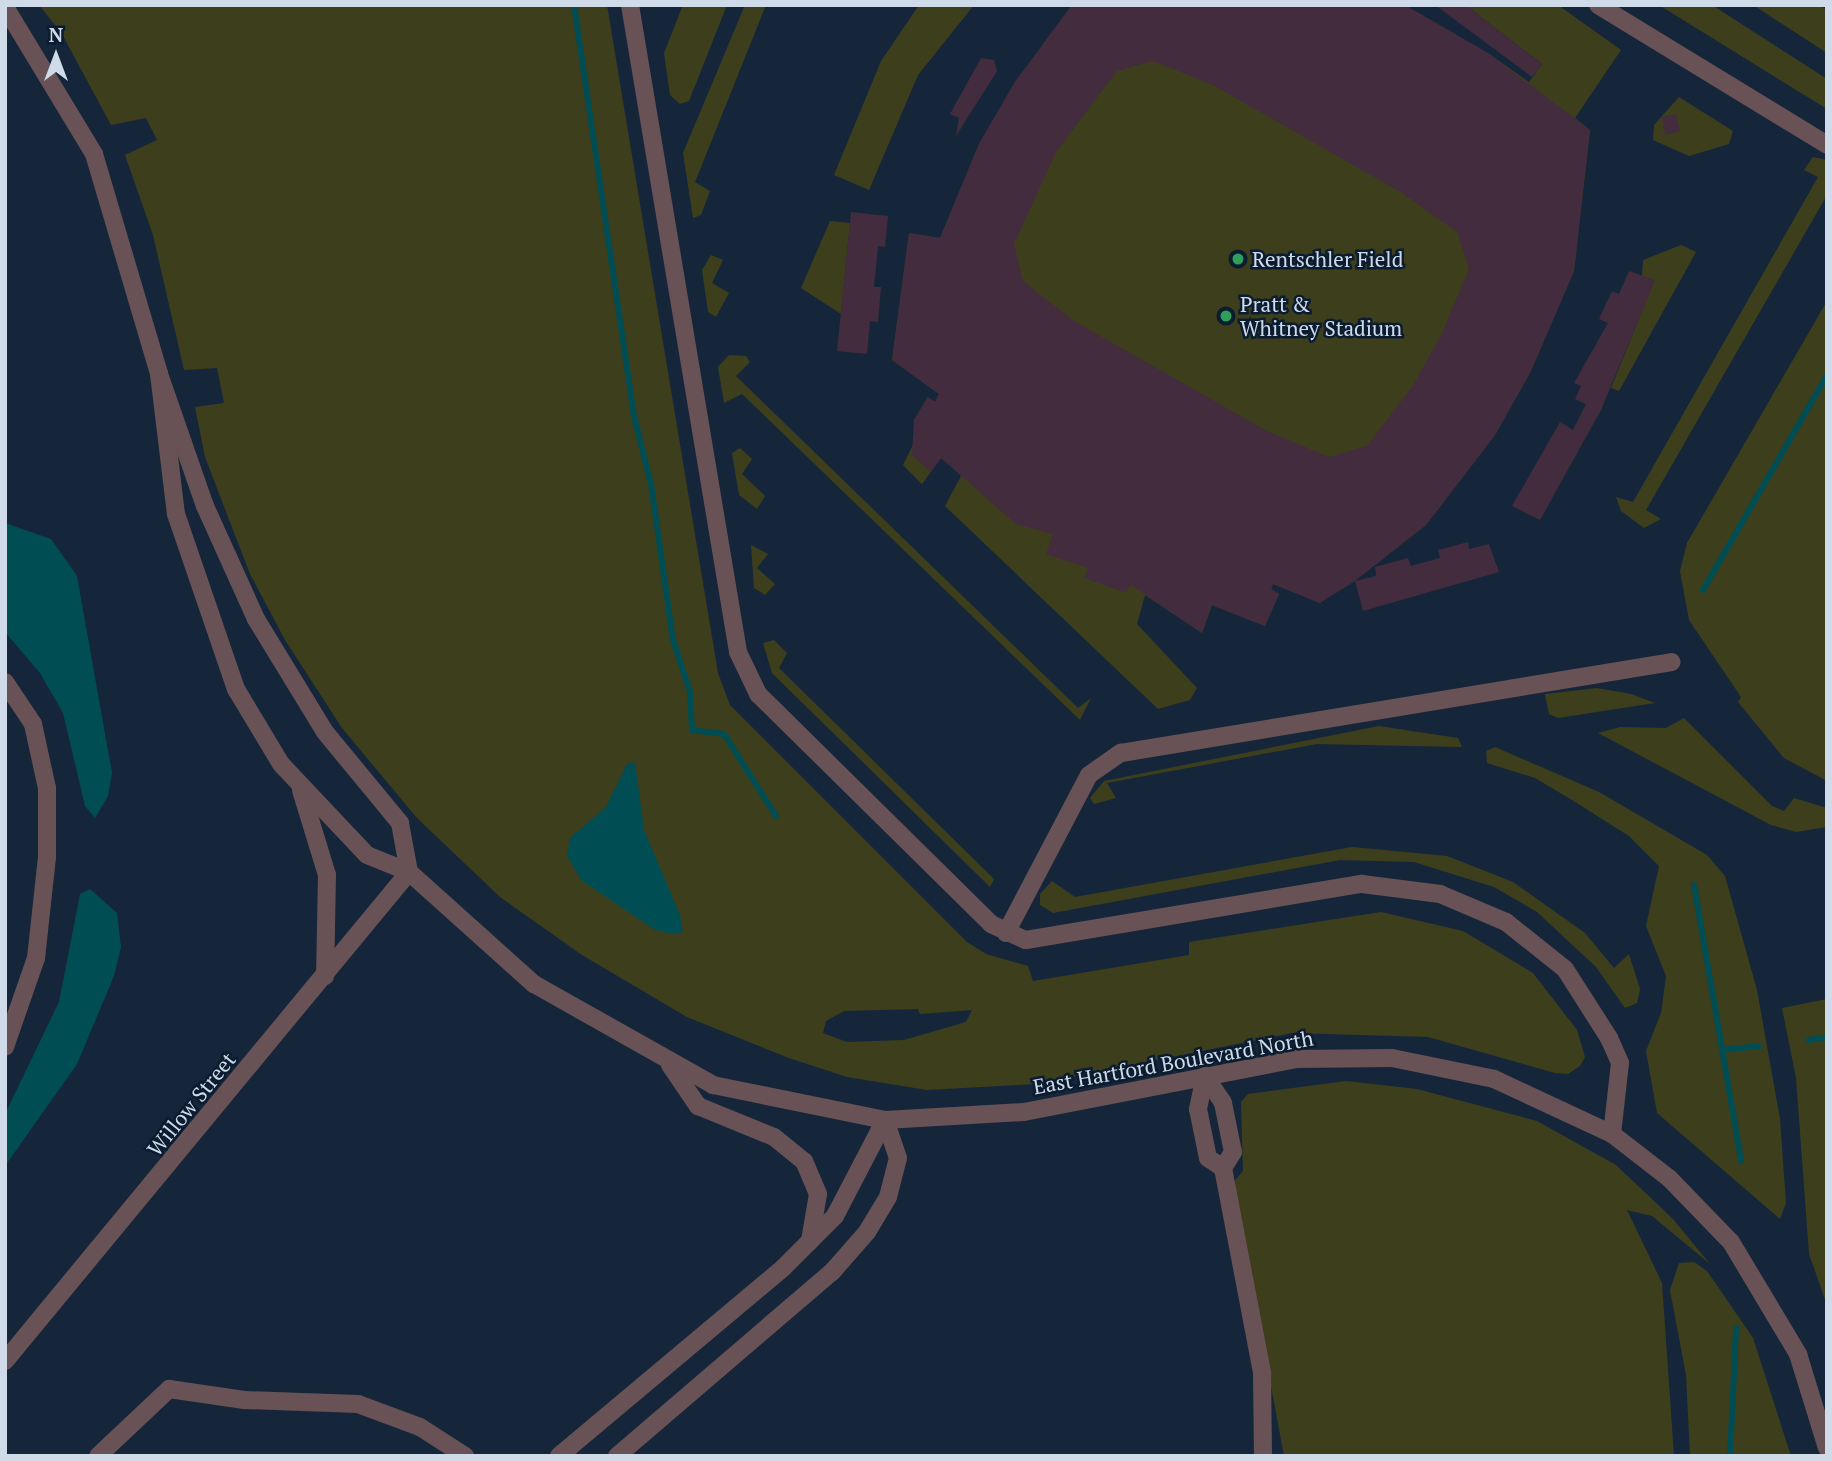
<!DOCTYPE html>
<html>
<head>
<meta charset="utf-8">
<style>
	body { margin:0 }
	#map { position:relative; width:1832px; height:1461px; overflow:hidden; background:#16263a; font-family:"PT Serif",serif }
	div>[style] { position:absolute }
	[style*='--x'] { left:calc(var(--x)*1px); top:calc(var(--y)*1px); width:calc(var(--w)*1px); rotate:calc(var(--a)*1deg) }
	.green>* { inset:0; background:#3d3f1c }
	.water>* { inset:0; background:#014d54 }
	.stream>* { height:6px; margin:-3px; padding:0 3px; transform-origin:3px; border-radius:3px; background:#014d54 }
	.building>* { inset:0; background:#432c3e; transform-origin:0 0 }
	.minor>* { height:18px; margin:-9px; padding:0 9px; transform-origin:9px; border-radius:9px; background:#685255 }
	.dots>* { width:19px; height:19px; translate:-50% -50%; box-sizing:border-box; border:4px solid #0c1c30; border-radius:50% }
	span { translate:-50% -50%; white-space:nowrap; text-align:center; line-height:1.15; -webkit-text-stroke:5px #0c1c30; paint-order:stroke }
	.poi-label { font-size:21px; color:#d0dbe9 }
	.left { translate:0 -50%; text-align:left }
	.street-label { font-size:21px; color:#d0dbe9 }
	.frame { position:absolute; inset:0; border:7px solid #d0dbe9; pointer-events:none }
	.north { position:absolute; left:21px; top:21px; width:70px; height:70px; -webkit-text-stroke:5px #0c1c30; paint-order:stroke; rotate:0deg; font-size:19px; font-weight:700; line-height:28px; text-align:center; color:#d0dbe9 }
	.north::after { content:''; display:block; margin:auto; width:24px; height:32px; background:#d0dbe9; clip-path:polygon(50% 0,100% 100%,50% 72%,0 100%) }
</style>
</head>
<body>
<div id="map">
	<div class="green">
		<div style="clip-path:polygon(evenodd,39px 5px,607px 5px,718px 673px,730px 705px,967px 942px,986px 954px,1028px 966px,1033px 981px,1189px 955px,1189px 942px,1381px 912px,1463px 931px,1533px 973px,1577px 1030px,1585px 1057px,1580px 1066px,1568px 1074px,1555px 1073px,1428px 1037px,1292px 1033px,1035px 1084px,927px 1090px,847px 1077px,789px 1058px,687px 1017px,582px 955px,500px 897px,417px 818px,342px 728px,285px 640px,250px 574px,205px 457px,195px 407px,224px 403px,217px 368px,184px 370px,153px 235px,125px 155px,157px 140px,146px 118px,111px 125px,62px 34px,39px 5px,918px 1009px,920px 1014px,972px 1010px,966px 1022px,904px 1040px,847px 1042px,823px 1033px,826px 1021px,844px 1011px,918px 1009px)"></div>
		<div style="clip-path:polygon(683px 5px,727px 5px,689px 101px,680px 104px,670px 95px,664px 53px)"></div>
		<div style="clip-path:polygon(745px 5px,766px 5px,695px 182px,710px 191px,701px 215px,693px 218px,683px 153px)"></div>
		<div style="clip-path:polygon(919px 5px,974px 5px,918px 75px,869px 190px,834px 175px,881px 61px)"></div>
		<div style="clip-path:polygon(1072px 5px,1488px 53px,1529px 82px,1542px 64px,1465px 5px,1558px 5px,1621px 50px,1575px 118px,1590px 130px,1574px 271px,1530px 373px,1495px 435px,1426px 525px,1320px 603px,1273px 584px,1271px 589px,1279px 594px,1265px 626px,1212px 605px,1202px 633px,1145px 595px,1137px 624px,1197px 688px,1190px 700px,1158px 709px,945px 506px,961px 476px,954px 467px,941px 458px,922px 484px,903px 465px,916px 439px,914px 420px,928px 397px,935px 402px,939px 394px,892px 360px,909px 233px,940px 238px,979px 144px,1015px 82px)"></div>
		<div style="clip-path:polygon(1659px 5px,1712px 5px,1827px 79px,1827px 109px)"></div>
		<div style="clip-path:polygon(1753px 5px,1819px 5px,1827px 10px,1827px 53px)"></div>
		<div style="clip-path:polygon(1679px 97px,1733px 131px,1729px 144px,1689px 156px,1653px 140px,1654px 125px)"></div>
		<div style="clip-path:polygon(1813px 157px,1827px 160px,1827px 195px,1646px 510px,1661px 519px,1644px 528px,1621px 511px,1616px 497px,1633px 502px,1818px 177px,1804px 170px)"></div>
		<div style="clip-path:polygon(830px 221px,850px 223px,841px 314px,801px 288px)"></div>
		<div style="clip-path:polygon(1681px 245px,1696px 252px,1619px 391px,1611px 388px,1654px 281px,1642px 276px,1643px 260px)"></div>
		<div style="clip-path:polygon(711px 255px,723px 260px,712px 283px,729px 293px,716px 317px,708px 312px,702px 270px)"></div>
		<div style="clip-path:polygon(1827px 301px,1827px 781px,1784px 758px,1738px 702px,1741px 697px,1689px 620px,1680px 571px,1687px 543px)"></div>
		<div style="clip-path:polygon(729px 355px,746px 356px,750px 362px,736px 376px,1078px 708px,1091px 698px,1080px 720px,742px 394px,724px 403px,718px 367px)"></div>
		<div style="clip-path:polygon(740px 448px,752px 459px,742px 474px,765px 496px,757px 509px,739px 495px,732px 453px)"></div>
		<div style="clip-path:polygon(751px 545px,768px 554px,757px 568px,775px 584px,765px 595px,754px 588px)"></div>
		<div style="clip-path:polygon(774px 640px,787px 653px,779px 668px,994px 879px,990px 887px,772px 673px,763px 643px)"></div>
		<div style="clip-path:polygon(1597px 688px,1631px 694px,1655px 703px,1558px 718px,1549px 714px,1545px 694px)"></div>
		<div style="clip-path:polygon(1684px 718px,1772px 806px,1784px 811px,1794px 798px,1827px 808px,1827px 827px,1796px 832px,1771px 825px,1598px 733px,1620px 727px,1666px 728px)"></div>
		<div style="clip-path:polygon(1379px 726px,1458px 738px,1462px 747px,1317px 744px,1107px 783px,1116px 798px,1094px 804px,1090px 798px,1104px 781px)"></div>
		<div style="clip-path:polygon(1495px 747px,1599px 792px,1707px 855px,1725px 876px,1757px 990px,1780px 1119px,1786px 1203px,1780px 1219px,1657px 1113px,1646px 1051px,1661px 1013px,1666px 976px,1646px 926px,1659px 866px,1629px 836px,1572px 800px,1535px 778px,1487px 763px,1486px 751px)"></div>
		<div style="clip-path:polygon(1352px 847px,1447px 856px,1513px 882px,1585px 933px,1614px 968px,1629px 954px,1640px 989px,1637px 1003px,1625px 1008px,1596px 967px,1537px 912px,1494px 887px,1414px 862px,1340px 860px,1053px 913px,1040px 905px,1040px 894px,1052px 881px,1075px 897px)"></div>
		<div style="clip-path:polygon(1827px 999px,1827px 1305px,1809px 1254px,1796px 1078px,1782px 1008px)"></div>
		<div style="clip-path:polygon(1346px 1081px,1417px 1089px,1537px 1121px,1616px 1165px,1672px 1218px,1710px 1264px,1652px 1216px,1627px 1210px,1662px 1283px,1674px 1456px,1284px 1456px,1233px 1183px,1243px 1171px,1241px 1102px,1248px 1094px)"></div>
		<div style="clip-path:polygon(1694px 1262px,1707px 1271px,1753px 1338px,1791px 1456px,1690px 1456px,1686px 1375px,1670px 1290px,1679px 1263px)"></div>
	</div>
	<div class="water">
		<div style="clip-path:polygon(5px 523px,51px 539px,77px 576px,112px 773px,108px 796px,95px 818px,85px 806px,63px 713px,40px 673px,5px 632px)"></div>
		<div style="clip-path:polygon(635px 762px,644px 830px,680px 915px,683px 932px,673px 934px,655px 930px,581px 880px,567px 856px,570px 838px,606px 807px,627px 764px)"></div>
		<div style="clip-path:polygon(90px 889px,117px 913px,121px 947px,114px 976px,77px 1064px,5px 1166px,5px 1114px,59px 1002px,80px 894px)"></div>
	</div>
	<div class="stream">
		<div style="--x:574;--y:5;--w:415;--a:81.7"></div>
		<div style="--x:634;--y:416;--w:70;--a:76"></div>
		<div style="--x:651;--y:484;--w:158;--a:82"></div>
		<div style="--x:673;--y:640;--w:55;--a:71.9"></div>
		<div style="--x:690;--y:692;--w:38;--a:87"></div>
		<div style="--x:692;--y:730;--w:32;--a:7"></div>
		<div style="--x:724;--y:734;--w:97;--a:57.6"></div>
		<div style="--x:1703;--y:590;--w:248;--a:-60"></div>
		<div style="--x:1694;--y:885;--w:280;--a:80.3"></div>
		<div style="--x:1809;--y:1040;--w:18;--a:-9"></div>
		<div style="--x:1722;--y:1050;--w:37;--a:-6"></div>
		<div style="--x:1730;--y:1456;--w:128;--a:-87.3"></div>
	</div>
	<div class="building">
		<div style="clip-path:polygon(evenodd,1072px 5px,1405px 5px,1488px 53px,1590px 130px,1574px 271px,1530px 373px,1495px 435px,1426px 525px,1355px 581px,1320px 603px,1273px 584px,1271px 589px,1279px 594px,1265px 626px,1211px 605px,1202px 633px,1130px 584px,1127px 593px,1084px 578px,1088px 568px,1046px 554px,1053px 534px,1016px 524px,941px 458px,931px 472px,912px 455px,914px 420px,928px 397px,935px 402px,939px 394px,892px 360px,909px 233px,940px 238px,979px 144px,1015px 82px,1072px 5px,1153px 61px,1213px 85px,1402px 193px,1457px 232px,1469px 269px,1442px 333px,1412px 387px,1367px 446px,1329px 457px,1267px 431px,1074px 321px,1023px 281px,1014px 244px,1056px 152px,1117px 71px,1153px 61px)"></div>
		<div style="clip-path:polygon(1435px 5px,1465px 5px,1542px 64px,1532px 77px)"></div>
		<div style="clip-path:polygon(981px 58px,994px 60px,997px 71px,956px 136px,959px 118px,950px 114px)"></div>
		<div style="left:1676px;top:114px;width:18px;height:15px;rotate:77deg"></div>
		<div style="clip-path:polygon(851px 212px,888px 216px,885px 247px,878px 246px,874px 287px,881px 287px,878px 322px,870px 321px,867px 354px,837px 351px)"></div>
		<div style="clip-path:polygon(1629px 271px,1655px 280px,1601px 410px,1540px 520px,1512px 506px,1560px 422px,1573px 430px,1586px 404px,1575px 399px,1581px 386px,1574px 383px,1608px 323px,1599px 319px,1612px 291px,1619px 294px)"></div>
		<div style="clip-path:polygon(1468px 542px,1469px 549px,1489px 544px,1499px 572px,1363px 611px,1355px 581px,1376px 576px,1375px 567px,1408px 558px,1411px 566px,1440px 558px,1438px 550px)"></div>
	</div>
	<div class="minor">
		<div style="--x:630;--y:5;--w:656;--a:80.52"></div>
		<div style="--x:738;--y:652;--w:47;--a:64.5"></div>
		<div style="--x:758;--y:694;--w:327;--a:44.6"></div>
		<div style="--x:991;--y:924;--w:38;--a:25"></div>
		<div style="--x:1026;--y:940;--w:341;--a:-9.5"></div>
		<div style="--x:1362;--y:884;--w:79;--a:7.3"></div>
		<div style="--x:1440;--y:894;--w:72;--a:23"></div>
		<div style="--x:1506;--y:922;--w:75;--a:38.5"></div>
		<div style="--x:1565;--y:969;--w:82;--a:57.5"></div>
		<div style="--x:1609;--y:1038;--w:27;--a:66"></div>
		<div style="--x:1620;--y:1063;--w:71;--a:96.4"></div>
		<div style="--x:1598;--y:5;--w:268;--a:31.4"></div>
		<div style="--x:5;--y:7;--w:172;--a:58.8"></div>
		<div style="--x:94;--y:154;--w:229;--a:73.5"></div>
		<div style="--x:159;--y:374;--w:140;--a:70.8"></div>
		<div style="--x:205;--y:506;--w:124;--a:65.7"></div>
		<div style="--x:256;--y:619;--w:132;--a:58.6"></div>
		<div style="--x:325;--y:732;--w:118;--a:50.5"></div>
		<div style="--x:400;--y:823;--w:50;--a:79.6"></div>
		<div style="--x:159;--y:374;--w:141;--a:83.1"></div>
		<div style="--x:176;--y:514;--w:185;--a:71.1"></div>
		<div style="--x:236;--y:689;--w:87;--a:59"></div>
		<div style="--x:281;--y:764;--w:125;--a:46.6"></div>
		<div style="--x:367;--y:855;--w:45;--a:22"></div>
		<div style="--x:409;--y:872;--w:168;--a:41.9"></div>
		<div style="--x:534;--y:984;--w:206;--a:29.4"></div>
		<div style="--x:713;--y:1085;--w:176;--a:11.5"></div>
		<div style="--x:885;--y:1120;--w:139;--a:-3.3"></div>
		<div style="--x:1024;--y:1112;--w:277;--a:-11"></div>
		<div style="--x:1296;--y:1059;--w:96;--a:-0.6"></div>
		<div style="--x:1392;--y:1058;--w:104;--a:11.6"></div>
		<div style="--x:1494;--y:1079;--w:130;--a:25"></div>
		<div style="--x:1612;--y:1134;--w:72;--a:37.7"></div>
		<div style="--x:1669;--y:1178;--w:89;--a:45.9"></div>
		<div style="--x:1731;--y:1242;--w:131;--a:59.1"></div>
		<div style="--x:1798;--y:1354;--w:98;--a:72.9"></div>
		<div style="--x:5;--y:682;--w:50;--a:56.3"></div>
		<div style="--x:33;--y:724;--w:66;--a:77.7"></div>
		<div style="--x:47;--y:788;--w:69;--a:90"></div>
		<div style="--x:47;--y:857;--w:102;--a:96.2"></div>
		<div style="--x:36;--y:958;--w:94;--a:109.2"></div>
		<div style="--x:301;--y:790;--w:89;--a:73"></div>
		<div style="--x:327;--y:875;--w:101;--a:91.1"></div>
		<div style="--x:1006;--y:933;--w:178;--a:-62.3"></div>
		<div style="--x:1089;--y:775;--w:39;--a:-35"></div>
		<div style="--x:1121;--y:753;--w:558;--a:-9.38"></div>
		<div style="--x:670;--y:1065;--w:50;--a:55.7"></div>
		<div style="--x:698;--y:1106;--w:82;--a:22.2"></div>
		<div style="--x:774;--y:1137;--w:38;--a:39"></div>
		<div style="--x:804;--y:1161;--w:36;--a:67"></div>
		<div style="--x:818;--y:1194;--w:48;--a:99.7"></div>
		<div style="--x:1205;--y:1076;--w:32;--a:56"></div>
		<div style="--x:1223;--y:1103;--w:50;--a:78.5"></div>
		<div style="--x:1233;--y:1152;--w:19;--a:122"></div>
		<div style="--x:1223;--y:1168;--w:209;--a:79.2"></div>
		<div style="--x:1262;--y:1373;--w:83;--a:89.3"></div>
		<div style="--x:1205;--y:1076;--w:34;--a:102"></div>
		<div style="--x:1198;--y:1109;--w:50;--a:78.5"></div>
		<div style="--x:1208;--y:1158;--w:18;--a:34"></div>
		<div style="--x:5;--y:1361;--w:634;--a:-50.44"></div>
		<div style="--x:98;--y:1456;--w:98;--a:-43.3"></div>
		<div style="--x:169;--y:1389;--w:76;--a:8.3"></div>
		<div style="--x:244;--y:1400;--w:114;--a:2"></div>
		<div style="--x:358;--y:1404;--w:66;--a:20.4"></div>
		<div style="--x:420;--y:1427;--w:54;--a:32.8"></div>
		<div style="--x:559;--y:1456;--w:292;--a:-40"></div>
		<div style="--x:783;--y:1268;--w:74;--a:-45"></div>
		<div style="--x:835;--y:1216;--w:108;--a:-62.5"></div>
		<div style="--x:617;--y:1456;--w:283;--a:-40.6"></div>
		<div style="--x:832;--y:1272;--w:53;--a:-48.8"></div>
		<div style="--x:867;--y:1232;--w:41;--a:-59"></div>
		<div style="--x:888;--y:1197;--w:40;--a:-75.6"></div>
		<div style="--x:898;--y:1158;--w:40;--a:-108.9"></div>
	</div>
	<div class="dots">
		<div style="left:1238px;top:259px;background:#2e9e5b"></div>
		<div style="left:1226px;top:316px;background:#2e9e5b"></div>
	</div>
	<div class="poi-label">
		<span class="left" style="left:1252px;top:259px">Rentschler Field</span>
		<span class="left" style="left:1240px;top:316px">Pratt &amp;<br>Whitney Stadium</span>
	</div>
	<div class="street-label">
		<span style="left:1173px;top:1062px;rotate:-10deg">East Hartford Boulevard North</span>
		<span style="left:191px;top:1104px;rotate:-51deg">Willow Street</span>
	</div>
	<div class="frame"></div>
	<div class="north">N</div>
</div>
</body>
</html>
